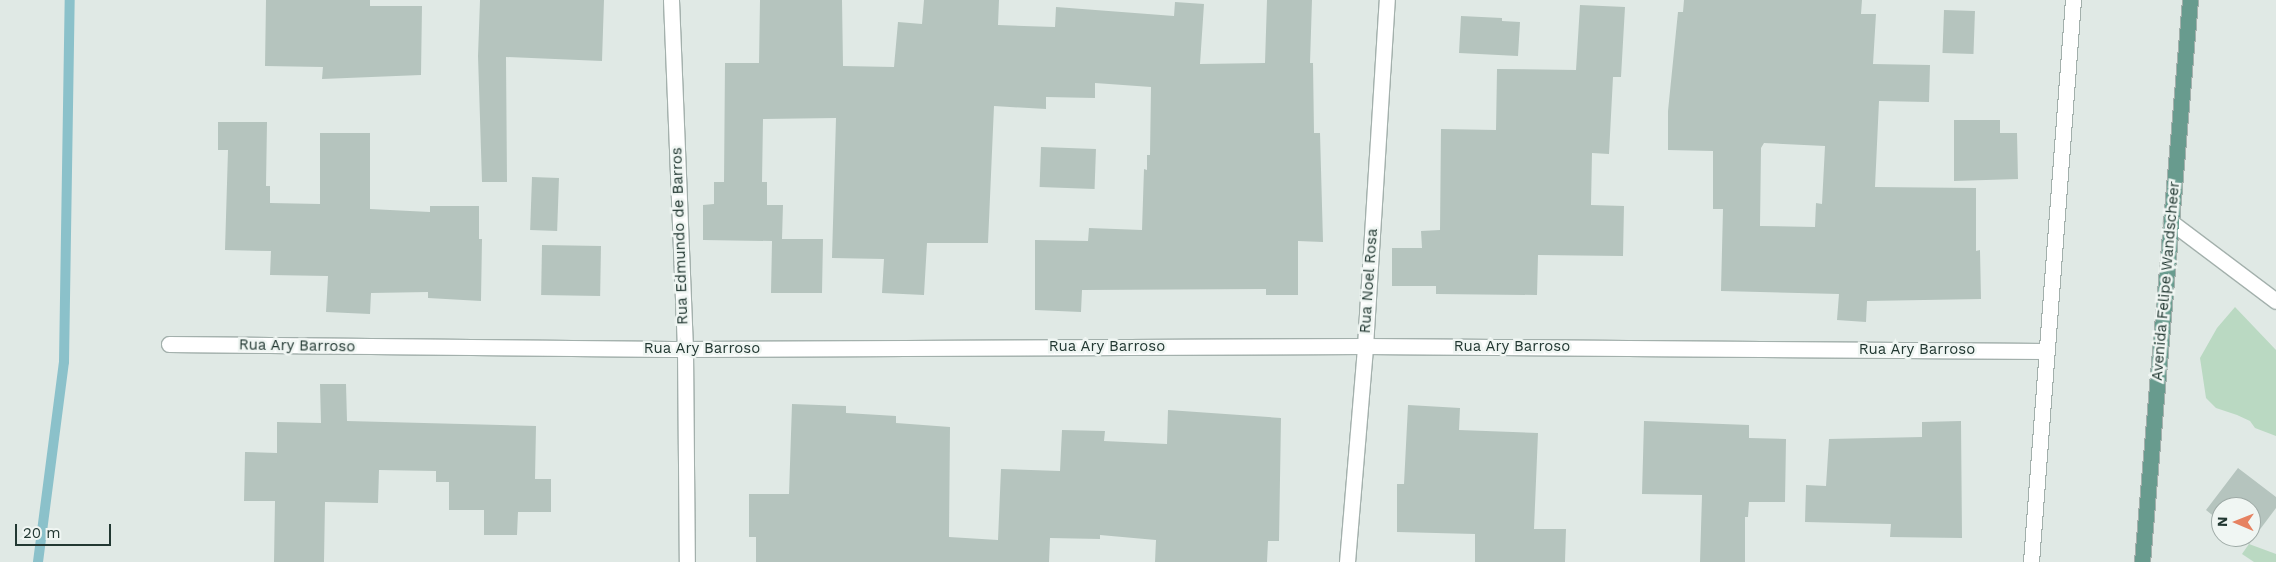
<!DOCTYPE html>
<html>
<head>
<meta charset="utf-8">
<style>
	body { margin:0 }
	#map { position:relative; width:2276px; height:562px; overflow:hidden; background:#e0e9e5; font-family:"Work Sans",sans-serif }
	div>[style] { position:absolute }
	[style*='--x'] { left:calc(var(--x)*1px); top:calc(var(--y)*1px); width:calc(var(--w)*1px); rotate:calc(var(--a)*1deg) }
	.green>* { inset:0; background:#bad9c2 }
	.stream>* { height:10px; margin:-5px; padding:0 5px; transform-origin:5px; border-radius:5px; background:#8bc1ca }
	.building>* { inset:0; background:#b5c4be; transform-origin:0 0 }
	.roads { filter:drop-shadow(1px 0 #a3b0ac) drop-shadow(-1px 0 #a3b0ac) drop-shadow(0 1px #a3b0ac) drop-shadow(0 -1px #a3b0ac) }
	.minor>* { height:15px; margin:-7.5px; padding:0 7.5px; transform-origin:7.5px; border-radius:7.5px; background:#fff }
	.major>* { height:15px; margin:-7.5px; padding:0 7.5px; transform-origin:7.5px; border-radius:7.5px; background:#689b8e }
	span { translate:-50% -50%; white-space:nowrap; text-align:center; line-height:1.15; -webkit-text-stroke:5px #f0f6f3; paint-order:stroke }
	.street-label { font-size:15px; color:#223832 }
	.north { position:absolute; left:2211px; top:497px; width:50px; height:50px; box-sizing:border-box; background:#f0f6f3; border:1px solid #9eaaa6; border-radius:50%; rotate:271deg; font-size:14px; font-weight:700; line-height:20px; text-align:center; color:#223832 }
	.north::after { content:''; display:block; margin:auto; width:18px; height:22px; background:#e68261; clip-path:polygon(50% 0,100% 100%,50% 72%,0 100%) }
	.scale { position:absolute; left:15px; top:524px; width:96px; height:22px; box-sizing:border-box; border:2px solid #223832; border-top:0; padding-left:6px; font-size:15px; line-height:18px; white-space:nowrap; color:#223832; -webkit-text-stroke:4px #f0f6f3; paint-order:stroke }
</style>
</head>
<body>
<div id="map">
	<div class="green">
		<div style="clip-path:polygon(2235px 307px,2276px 350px,2276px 436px,2255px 428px,2250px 421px,2237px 415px,2216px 408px,2206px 398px,2200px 358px,2217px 328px)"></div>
		<div style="clip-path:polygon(2249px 544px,2276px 554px,2276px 562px,2254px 562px,2242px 554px)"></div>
	</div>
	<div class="stream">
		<div style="--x:38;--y:562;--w:202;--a:-82.6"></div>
		<div style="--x:64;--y:362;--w:362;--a:-89.1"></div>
	</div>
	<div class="building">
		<div style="clip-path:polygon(266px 0,370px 0,370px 6px,422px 6px,421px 75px,322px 79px,323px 67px,265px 66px)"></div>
		<div style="clip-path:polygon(480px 0,604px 0,602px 61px,506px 57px,507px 182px,482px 182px,478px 56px)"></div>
		<div style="clip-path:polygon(760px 0,842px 0,843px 66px,894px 67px,898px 22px,922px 24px,924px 0,999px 0,998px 25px,1055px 27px,1056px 7px,1174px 16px,1175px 2px,1204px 4px,1200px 64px,1265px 63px,1267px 0,1312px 0,1310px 63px,1313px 63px,1314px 133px,1320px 133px,1323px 242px,1298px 241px,1298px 295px,1266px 295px,1266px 289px,1082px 290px,1081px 312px,1035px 310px,1035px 240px,1088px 241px,1089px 228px,1142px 230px,1144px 169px,1147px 170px,1147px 155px,1150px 155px,1151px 87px,1095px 83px,1095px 98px,1046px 97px,1046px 109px,994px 106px,988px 243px,927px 243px,924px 295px,882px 293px,884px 259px,832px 258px,836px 118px,763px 119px,762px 182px,767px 182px,767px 205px,783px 205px,782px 239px,823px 239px,822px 293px,771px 293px,772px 241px,703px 240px,703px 205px,714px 204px,714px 182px,724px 182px,725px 63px,759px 63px)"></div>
		<div style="clip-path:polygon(evenodd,1684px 0,1862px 0,1861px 14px,1876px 14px,1873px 64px,1930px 65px,1929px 102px,1879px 101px,1875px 187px,1976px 188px,1976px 251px,1980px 250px,1981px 299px,1867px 301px,1866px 322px,1837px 320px,1839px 294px,1721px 291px,1723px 209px,1713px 209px,1713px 151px,1668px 150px,1668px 111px,1678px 12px,1683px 12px,1684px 0,1764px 143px,1825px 146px,1822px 204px,1816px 203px,1815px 227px,1760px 226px,1761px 148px,1764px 143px)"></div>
		<div style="clip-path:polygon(1580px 5px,1625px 7px,1621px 77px,1613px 77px,1609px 154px,1592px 153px,1591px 205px,1624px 206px,1623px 256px,1538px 255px,1537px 295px,1436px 294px,1436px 286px,1392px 286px,1392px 248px,1422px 248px,1421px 231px,1440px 230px,1441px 129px,1496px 130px,1497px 69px,1576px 70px)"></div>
		<div style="left:1944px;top:10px;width:31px;height:43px;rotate:2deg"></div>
		<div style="clip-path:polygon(1461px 16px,1502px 18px,1502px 21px,1520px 22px,1518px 56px,1459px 53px)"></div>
		<div style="clip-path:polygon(1954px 120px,2000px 120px,2000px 133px,2017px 133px,2018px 179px,1954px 181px)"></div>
		<div style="clip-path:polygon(218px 122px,267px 122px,266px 186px,270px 186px,270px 203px,320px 204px,320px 133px,370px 133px,370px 209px,430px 212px,430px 206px,479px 206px,479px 239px,482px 239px,481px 301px,428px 298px,428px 292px,371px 293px,370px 314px,326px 312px,328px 276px,270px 275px,271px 251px,225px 250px,228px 150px,218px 150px)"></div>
		<div style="left:1041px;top:147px;width:55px;height:40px;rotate:2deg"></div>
		<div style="left:532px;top:177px;width:27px;height:53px;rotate:2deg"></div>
		<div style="left:542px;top:245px;width:59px;height:50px;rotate:1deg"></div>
		<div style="clip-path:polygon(320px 384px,346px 384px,347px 421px,536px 426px,535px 479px,551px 479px,551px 512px,518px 512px,517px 535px,484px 535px,484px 510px,449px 510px,449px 482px,436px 482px,436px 471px,379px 470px,378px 503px,325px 502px,324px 562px,274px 562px,275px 501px,244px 501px,245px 452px,277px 453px,277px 422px,321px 423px)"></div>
		<div style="clip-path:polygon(792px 404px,846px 406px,846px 413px,896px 416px,896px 423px,950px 427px,949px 537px,998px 540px,1001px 469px,1060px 471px,1062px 430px,1105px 431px,1104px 441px,1167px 444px,1168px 410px,1281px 418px,1279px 541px,1268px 541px,1267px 562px,1155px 562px,1156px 540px,1100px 535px,1100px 539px,1050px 538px,1049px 562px,756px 562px,756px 537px,749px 537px,749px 494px,789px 494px)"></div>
		<div style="clip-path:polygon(1408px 405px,1460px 408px,1459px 430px,1538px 433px,1534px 529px,1566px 529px,1565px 562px,1475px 562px,1475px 534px,1397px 532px,1397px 484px,1404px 484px)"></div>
		<div style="clip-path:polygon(1644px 421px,1749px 425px,1749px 438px,1786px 439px,1785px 502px,1749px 502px,1748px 517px,1745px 517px,1745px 562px,1700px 562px,1702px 495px,1642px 494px)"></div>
		<div style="clip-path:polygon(1961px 421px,1962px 538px,1890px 537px,1891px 524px,1805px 522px,1806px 485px,1826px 486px,1829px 439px,1922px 437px,1922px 422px)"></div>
		<div style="clip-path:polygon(2238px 468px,2276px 497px,2276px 508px,2249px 544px,2240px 537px,2251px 537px,2251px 507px,2221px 507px,2221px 522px,2206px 510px)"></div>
	</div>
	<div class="roads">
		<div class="minor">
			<div style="--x:671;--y:0;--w:349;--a:87.7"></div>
			<div style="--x:685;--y:349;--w:213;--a:89.5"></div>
			<div style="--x:2171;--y:222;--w:131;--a:37"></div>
			<div style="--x:169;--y:344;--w:516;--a:0.56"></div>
			<div style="--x:685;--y:349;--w:680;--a:-0.25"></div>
			<div style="--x:1365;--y:346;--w:680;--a:0.42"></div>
			<div style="--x:1347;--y:562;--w:217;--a:-85.2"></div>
			<div style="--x:1365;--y:346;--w:347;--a:-86.4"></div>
			<div style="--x:2031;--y:562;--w:564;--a:-85.73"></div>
		</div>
		<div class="major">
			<div style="--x:2142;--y:562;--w:564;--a:-85.12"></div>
		</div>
	</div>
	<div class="street-label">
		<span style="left:680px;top:236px;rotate:-92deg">Rua Edmundo de Barros</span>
		<span style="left:1369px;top:281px;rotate:-86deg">Rua Noel Rosa</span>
		<span style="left:2166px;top:281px;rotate:-85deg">Avenida Felipe Wandscheer</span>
		<span style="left:297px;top:346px;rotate:1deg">Rua Ary Barroso</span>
		<span style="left:1107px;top:347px">Rua Ary Barroso</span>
		<span style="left:1512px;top:347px">Rua Ary Barroso</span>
		<span style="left:702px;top:349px">Rua Ary Barroso</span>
		<span style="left:1917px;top:350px">Rua Ary Barroso</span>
	</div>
	<div class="north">N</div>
	<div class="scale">20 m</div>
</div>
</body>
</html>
